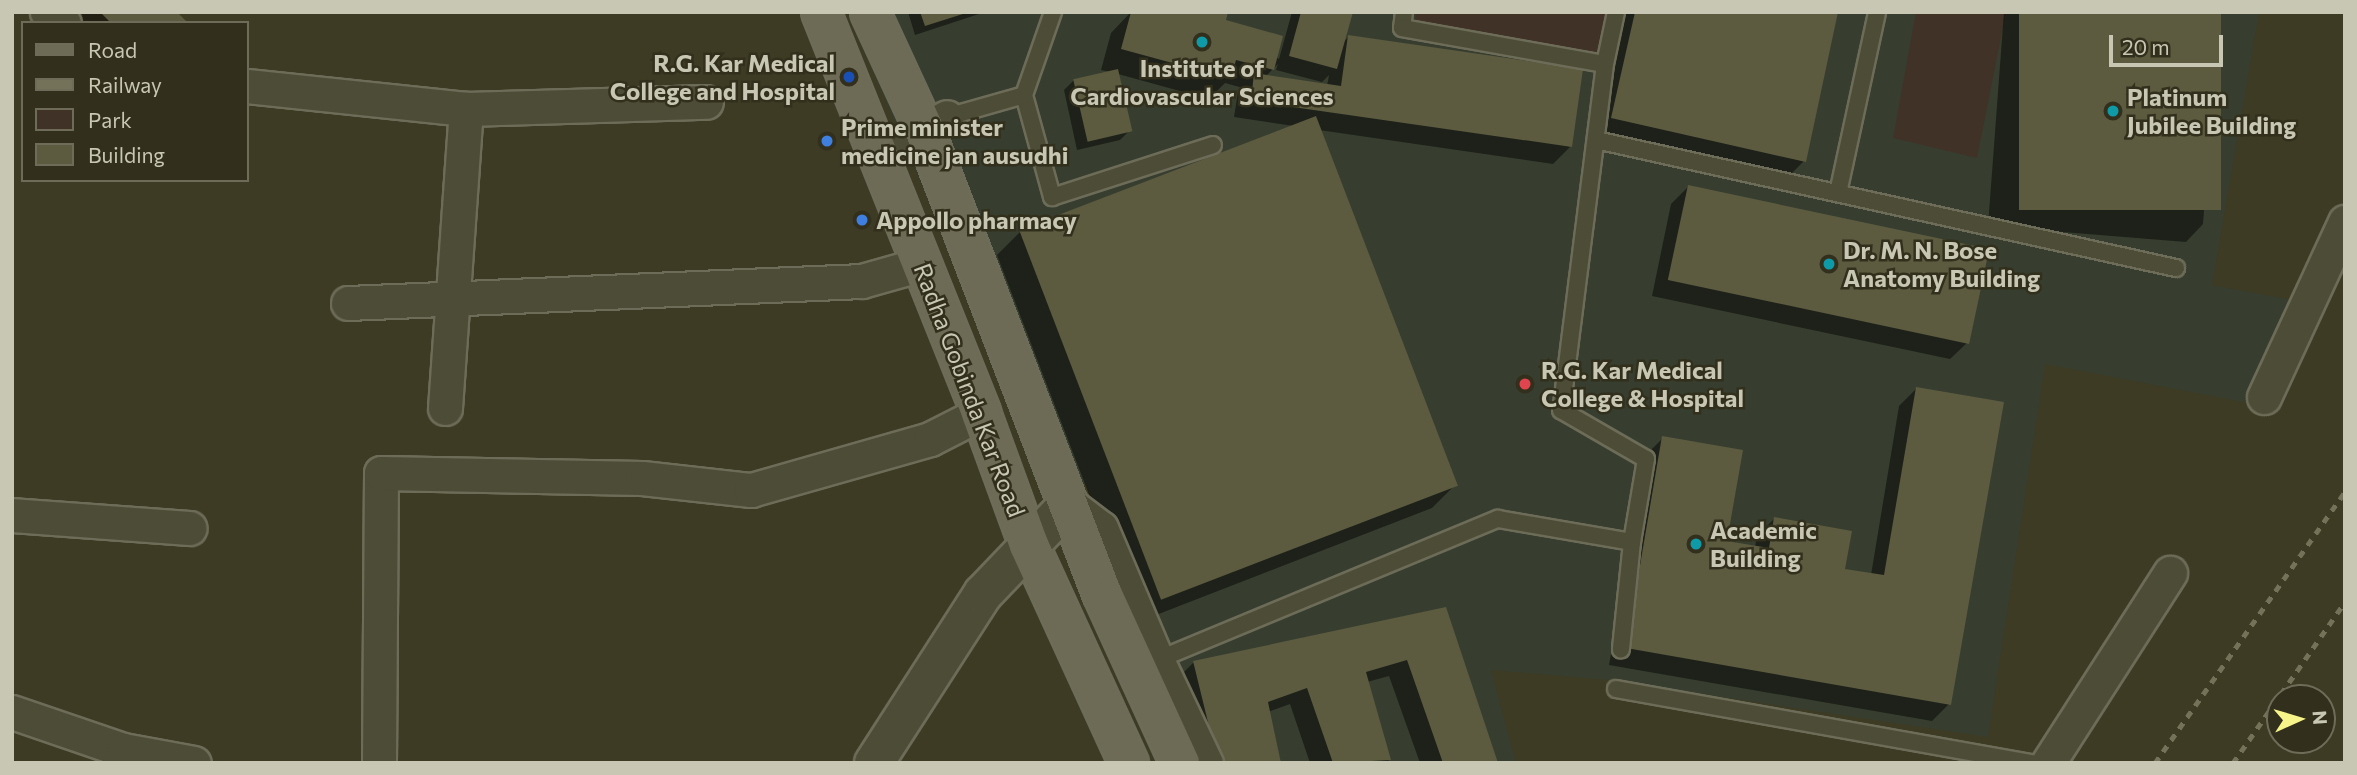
<!DOCTYPE html>
<html>
<head>
<meta charset="utf-8">
<style>
	body { margin:0 }
	#map { position:relative; width:2357px; height:775px; overflow:hidden; background:#3d3b23; font-family:Commissioner,sans-serif }
	div>[style] { position:absolute }
	[style*='--x'] { left:calc(var(--x)*1px); top:calc(var(--y)*1px); width:calc(var(--w)*1px); rotate:calc(var(--a)*1deg) }
	.medical>* { inset:0; background:#373e2f }
	.green>* { inset:0; background:#403227 }
	.shadow>* { inset:0; background:#0007 }
	.building>* { inset:0; background:#5c5b3f; transform-origin:0 0 }
	.roads { filter:drop-shadow(2px 0 #6d6c58) drop-shadow(-2px 0 #6d6c58) drop-shadow(0 2px #6d6c58) drop-shadow(0 -2px #6d6c58) }
	.service>* { height:16px; margin:-8px; padding:0 8px; transform-origin:8px; border-radius:8px; background:#4d4c37 }
	.minor>* { height:33px; margin:-16.5px; padding:0 16.5px; transform-origin:16.5px; border-radius:16.5px; background:#4d4c37 }
	.tertiary>* { height:38px; margin:-19px; padding:0 19px; transform-origin:19px; border-radius:19px; background:#4d4c37 }
	.primary>* { height:38px; margin:-19px; padding:0 19px; transform-origin:19px; border-radius:19px; background:#6d6b55 }
	.rail>* { height:5px; margin-top:-2.5px; transform-origin:0; background:repeating-linear-gradient(90deg,#747259 0 7px,transparent 0 14px) }
	.dots>* { width:19px; height:19px; translate:-50% -50%; box-sizing:border-box; border:4px solid #32301c; border-radius:50% }
	span { translate:-50% -50%; white-space:nowrap; text-align:center; line-height:1.15; -webkit-text-stroke:5px #32301c; paint-order:stroke }
	.poi-label { font-size:24px; color:#c8c7b3; font-weight:700 }
	.right { translate:-100% -50%; text-align:right }
	.left { translate:0 -50%; text-align:left }
	.street-label { font-size:24px; color:#c8c7b3 }
	.frame { position:absolute; inset:0; border:14px solid #c8c7b3; pointer-events:none }
	.legend { position:absolute; left:21px; top:21px; width:228px; height:161px; box-sizing:border-box; background:#32301c; border:2px solid #6e6c58; margin:0; padding:9px 12px; list-style:none; font-size:21px; color:#c8c7b3 }
	.legend li { display:flex; align-items:center; gap:14px; height:35px }
	.legend b { width:35px; border:2px solid #6e6c58 }
	.north { position:absolute; left:2266px; top:684px; width:70px; height:70px; box-sizing:border-box; background:#32301c; border:2px solid #6e6c58; border-radius:50%; rotate:86deg; font-size:19px; font-weight:700; line-height:28px; text-align:center; color:#c8c7b3 }
	.north::after { content:''; display:block; margin:auto; width:24px; height:32px; background:#f7f489; clip-path:polygon(50% 0,100% 100%,50% 72%,0 100%) }
	.scale { position:absolute; left:2109px; top:35px; width:114px; height:32px; box-sizing:border-box; border:4px solid #c8c7b3; border-top:0; padding-left:9px; font-size:21px; line-height:24px; white-space:nowrap; color:#c8c7b3; -webkit-text-stroke:5px #32301c; paint-order:stroke }
</style>
</head>
<body>
<div id="map">
	<div class="medical">
		<div style="clip-path:polygon(847px 12px,2259px 12px,2212px 285px,2302px 302px,2254px 404px,2045px 364px,1988px 737px,1609px 680px,1491px 670px,1516px 763px,1214px 763px,1087px 486px,1034px 442px)"></div>
	</div>
	<div class="green">
		<div style="clip-path:polygon(1417px 12px,1609px 12px,1601px 53px,1414px 22px)"></div>
		<div style="clip-path:polygon(1916px 12px,2006px 12px,1977px 158px,1893px 138px)"></div>
	</div>
	<div class="shadow">
		<div style="clip-path:polygon(73px 12px,175px 12px,185px 23px,83px 23px)"></div>
		<div style="clip-path:polygon(908px 12px,985px 12px,915px 35px)"></div>
		<div style="clip-path:polygon(evenodd,1131px 12px,1226px 12px,1224px 21px,1279px 59px,1292px 12px,1351px 12px,1343px 43px,1349px 36px,1570px 147px,1553px 164px,1319px 130px,1455px 485px,1432px 508px,1138px 622px,997px 255px,1020px 232px,1294px 126px,1234px 117px,1238px 92px,1243px 88px,1225px 83px,1209px 99px,1118px 74px,1130px 130px,1120px 140px,1077px 150px,1064px 90px,1074px 80px,1111px 72px,1101px 70px,1111px 33px,1131px 12px,1278px 64px,1276px 70px,1322px 82px,1329px 75px,1327px 86px,1265px 77px,1278px 64px)"></div>
		<div style="clip-path:polygon(1622px 12px,1836px 12px,1804px 161px,1787px 178px,1595px 135px)"></div>
		<div style="clip-path:polygon(2004px 12px,2219px 12px,2203px 224px,2186px 242px,1988px 226px)"></div>
		<div style="clip-path:polygon(1688px 187px,1968px 342px,1950px 359px,1652px 296px,1671px 204px)"></div>
		<div style="clip-path:polygon(1917px 388px,1949px 704px,1932px 721px,1609px 665px,1646px 455px,1663px 438px,1725px 542px,1755px 547px,1757px 536px,1774px 519px,1843px 570px,1871px 575px,1899px 406px)"></div>
		<div style="clip-path:polygon(1445px 609px,1496px 763px,1420px 763px,1389px 676px,1367px 682px,1389px 760px,1386px 763px,1310px 763px,1290px 704px,1268px 712px,1197px 763px,1176px 680px,1193px 663px)"></div>
	</div>
	<div class="building">
		<div style="clip-path:polygon(100px 12px,177px 12px,188px 23px,111px 23px)"></div>
		<div style="clip-path:polygon(920px 12px,966px 12px,966px 13px,925px 26px)"></div>
		<div style="clip-path:polygon(1131px 12px,1228px 12px,1226px 20px,1283px 36px,1274px 70px,1236px 60px,1231px 79px,1121px 49px)"></div>
		<div style="clip-path:polygon(1301px 12px,1353px 12px,1337px 69px,1289px 56px)"></div>
		<div style="clip-path:polygon(1635px 12px,1838px 12px,1806px 162px,1611px 118px)"></div>
		<div style="left:2019px;top:12px;width:202px;height:198px"></div>
		<div style="clip-path:polygon(1348px 35px,1583px 69px,1572px 147px,1251px 101px,1254px 73px,1341px 86px)"></div>
		<div style="left:1118px;top:69px;width:64px;height:46px;rotate:77deg"></div>
		<div style="left:1316px;top:116px;width:396px;height:318px;rotate:69deg"></div>
		<div style="left:1688px;top:185px;width:308px;height:97px;rotate:12deg"></div>
		<div style="clip-path:polygon(1916px 387px,2004px 402px,1951px 705px,1626px 648px,1662px 436px,1743px 450px,1727px 541px,1769px 548px,1774px 517px,1852px 531px,1845px 569px,1884px 575px)"></div>
		<div style="clip-path:polygon(1446px 607px,1498px 763px,1443px 763px,1407px 660px,1366px 672px,1391px 760px,1333px 763px,1307px 688px,1268px 702px,1281px 763px,1218px 763px,1193px 661px)"></div>
	</div>
	<div class="roads">
		<div class="service">
			<div style="--x:1404;--y:12;--w:16;--a:97"></div>
			<div style="--x:1402;--y:28;--w:206;--a:10.1"></div>
			<div style="--x:1616;--y:12;--w:53;--a:101.9"></div>
			<div style="--x:1605;--y:64;--w:349;--a:97.2"></div>
			<div style="--x:1561;--y:410;--w:98;--a:30"></div>
			<div style="--x:1646;--y:459;--w:84;--a:99.6"></div>
			<div style="--x:1632;--y:542;--w:108;--a:95.9"></div>
			<div style="--x:1024;--y:95;--w:106;--a:74.6"></div>
			<div style="--x:1052;--y:197;--w:169;--a:-17.9"></div>
			<div style="--x:947;--y:117;--w:80;--a:-15.9"></div>
			<div style="--x:1024;--y:95;--w:88;--a:-70.7"></div>
			<div style="--x:1596;--y:140;--w:594;--a:12.45"></div>
			<div style="--x:1838;--y:193;--w:185;--a:-77.8"></div>
			<div style="--x:1157;--y:660;--w:369;--a:-22.5"></div>
			<div style="--x:1498;--y:519;--w:136;--a:9.7"></div>
			<div style="--x:1616;--y:689;--w:424;--a:10.1"></div>
		</div>
		<div class="minor">
			<div style="--x:47;--y:12;--w:20;--a:33"></div>
			<div style="--x:247;--y:86;--w:220;--a:6"></div>
			<div style="--x:466;--y:109;--w:240;--a:-1.7"></div>
			<div style="--x:879;--y:154;--w:77;--a:-28.6"></div>
			<div style="--x:348;--y:303;--w:514;--a:-2.45"></div>
			<div style="--x:862;--y:281;--w:62;--a:-15.8"></div>
			<div style="--x:2264;--y:397;--w:193;--a:-65.2"></div>
			<div style="--x:445;--y:408;--w:300;--a:-86"></div>
			<div style="--x:1069;--y:504;--w:40;--a:37"></div>
			<div style="--x:1101;--y:528;--w:143;--a:67"></div>
			<div style="--x:1157;--y:660;--w:114;--a:64.6"></div>
			<div style="--x:12;--y:515;--w:178;--a:4.2"></div>
			<div style="--x:12;--y:712;--w:117;--a:18.9"></div>
			<div style="--x:123;--y:750;--w:72;--a:10.4"></div>
			<div style="--x:379;--y:763;--w:290;--a:-89.6"></div>
			<div style="--x:381;--y:473;--w:261;--a:1.1"></div>
			<div style="--x:642;--y:478;--w:110;--a:6.3"></div>
			<div style="--x:751;--y:490;--w:186;--a:-15.9"></div>
			<div style="--x:930;--y:439;--w:57;--a:-27"></div>
			<div style="--x:2048;--y:763;--w:226;--a:-57.3"></div>
		</div>
		<div class="tertiary">
			<div style="--x:874;--y:763;--w:201;--a:-57.2"></div>
			<div style="--x:983;--y:594;--w:124;--a:-46.3"></div>
		</div>
		<div class="primary">
			<div style="--x:821;--y:12;--w:432;--a:68.2"></div>
			<div style="--x:981;--y:413;--w:140;--a:70"></div>
			<div style="--x:1029;--y:545;--w:240;--a:65.4"></div>
			<div style="--x:870;--y:12;--w:129;--a:65.2"></div>
			<div style="--x:924;--y:129;--w:499;--a:69"></div>
			<div style="--x:1103;--y:595;--w:185;--a:65.4"></div>
		</div>
	</div>
	<div class="rail">
		<div style="--x:2155;--y:763;--w:331;--a:-55"></div>
		<div style="--x:2233;--y:763;--w:196;--a:-55.2"></div>
	</div>
	<div class="dots">
		<div style="left:1202px;top:42px;background:#0f9aa8"></div>
		<div style="left:849px;top:77px;background:#1a4fb4"></div>
		<div style="left:2113px;top:111px;background:#0f9aa8"></div>
		<div style="left:827px;top:141px;background:#3f7fe0"></div>
		<div style="left:862px;top:220px;background:#3f7fe0"></div>
		<div style="left:1829px;top:264px;background:#0f9aa8"></div>
		<div style="left:1525px;top:384px;background:#e0444e"></div>
		<div style="left:1696px;top:544px;background:#0f9aa8"></div>
	</div>
	<div class="poi-label">
		<span class="right" style="left:835px;top:77px">R.G. Kar Medical<br>College and Hospital</span>
		<span style="left:1202px;top:82px">Institute of<br>Cardiovascular Sciences</span>
		<span class="left" style="left:2127px;top:111px">Platinum<br>Jubilee Building</span>
		<span class="left" style="left:841px;top:141px">Prime minister<br>medicine jan ausudhi</span>
		<span class="left" style="left:876px;top:220px">Appollo pharmacy</span>
		<span class="left" style="left:1843px;top:264px">Dr. M. N. Bose<br>Anatomy Building</span>
		<span class="left" style="left:1541px;top:384px">R.G. Kar Medical<br>College &amp; Hospital</span>
		<span class="left" style="left:1710px;top:544px">Academic<br>Building</span>
	</div>
	<div class="street-label">
		<span style="left:970px;top:390px;rotate:69deg">Radha Gobinda Kar Road</span>
	</div>
	<div class="frame"></div>
	<ul class="legend">
	<li><b style="height:9px;background:#6d6b55"></b>Road</li>
	<li><b style="height:9px;background:#747259"></b>Railway</li>
	<li><b style="height:19px;background:#403227"></b>Park</li>
	<li><b style="height:19px;background:#5c5b3f"></b>Building</li>
	</ul>
	<div class="north">N</div>
	<div class="scale">20 m</div>
</div>
</body>
</html>
